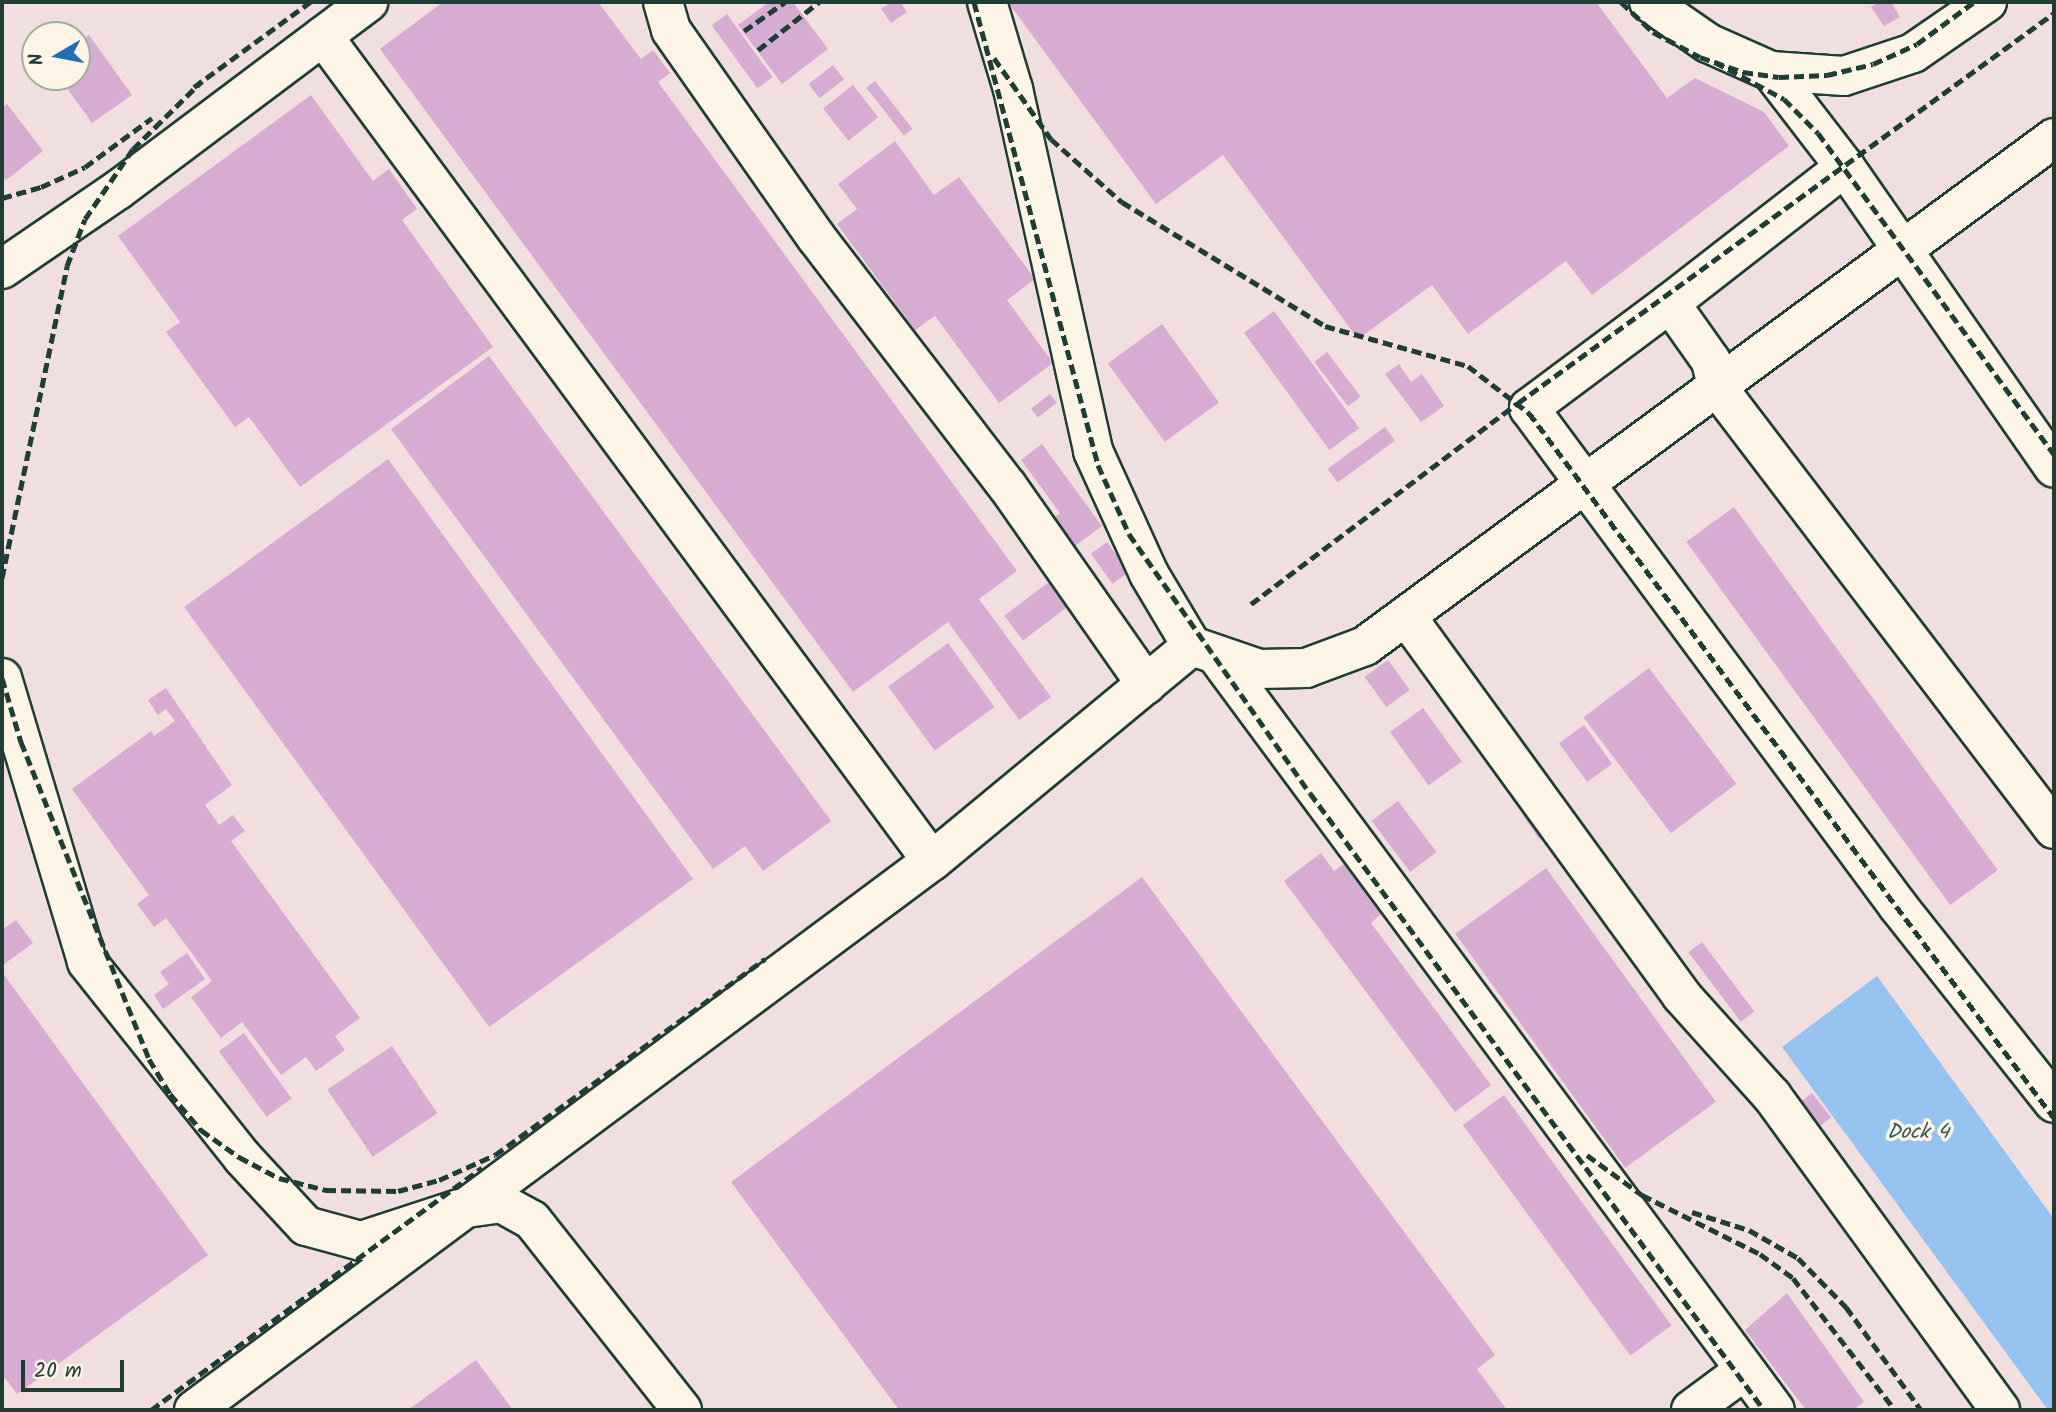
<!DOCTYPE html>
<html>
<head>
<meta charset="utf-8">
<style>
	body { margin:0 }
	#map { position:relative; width:2056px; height:1412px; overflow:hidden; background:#fcf5e5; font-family:Kalam,sans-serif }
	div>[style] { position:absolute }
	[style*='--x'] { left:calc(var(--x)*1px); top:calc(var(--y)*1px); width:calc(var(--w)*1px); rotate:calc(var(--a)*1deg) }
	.built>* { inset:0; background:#f1dfdf }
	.water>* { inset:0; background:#96c2ef }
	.building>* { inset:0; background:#d6acd2; transform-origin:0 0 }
	.roads { filter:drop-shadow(2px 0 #1f3d34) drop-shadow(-2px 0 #1f3d34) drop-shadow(0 2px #1f3d34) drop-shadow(0 -2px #1f3d34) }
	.minor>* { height:38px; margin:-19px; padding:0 19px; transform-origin:19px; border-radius:19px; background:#fcf5e5 }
	.rail>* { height:5px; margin-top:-2.5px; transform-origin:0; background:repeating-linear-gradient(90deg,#1f3d34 0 10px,transparent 0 15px) }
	span { translate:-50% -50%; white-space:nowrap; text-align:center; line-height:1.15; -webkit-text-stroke:7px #fcf5e5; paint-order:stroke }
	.water-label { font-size:21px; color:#375859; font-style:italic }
	.frame { position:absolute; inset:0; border:4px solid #1f3d34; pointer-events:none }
	.north { position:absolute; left:21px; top:21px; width:70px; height:70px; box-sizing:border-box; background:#fcf5e5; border:2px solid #a4ab9e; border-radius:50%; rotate:260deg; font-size:19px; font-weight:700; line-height:28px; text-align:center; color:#1f3d34 }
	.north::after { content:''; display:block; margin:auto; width:24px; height:32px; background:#1f6fb2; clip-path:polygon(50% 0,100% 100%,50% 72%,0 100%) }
	.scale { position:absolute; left:21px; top:1360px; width:103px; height:32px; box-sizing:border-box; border:4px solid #1f3d34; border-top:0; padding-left:9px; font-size:21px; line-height:24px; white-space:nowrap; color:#1f3d34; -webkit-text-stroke:5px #fcf5e5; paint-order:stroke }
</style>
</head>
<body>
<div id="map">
	<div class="built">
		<div style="clip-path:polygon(evenodd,2px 2px,2054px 2px,2054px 1410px,2px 1410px,2px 2px,35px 35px,77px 35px,77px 77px,35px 77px,35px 35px)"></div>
	</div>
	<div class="water">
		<div style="clip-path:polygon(1877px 976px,2054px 1219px,2054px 1410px,2048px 1410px,1782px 1047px)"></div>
	</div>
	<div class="building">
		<div style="clip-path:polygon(443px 2px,598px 2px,641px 59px,653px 50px,670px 73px,658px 82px,1017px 571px,979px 599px,1051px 697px,1019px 720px,948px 622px,853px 692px,380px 49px)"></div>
		<div style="clip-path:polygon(769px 2px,793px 2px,828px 49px,782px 84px,738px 25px)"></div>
		<div style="clip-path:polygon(891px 2px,900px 2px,907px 12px,891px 23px,881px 9px)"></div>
		<div style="clip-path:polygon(1008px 2px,1596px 2px,1667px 98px,1695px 78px,1764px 112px,1789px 146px,1592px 295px,1566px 261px,1468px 334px,1432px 285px,1358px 339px,1223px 155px,1156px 204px)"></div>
		<div style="clip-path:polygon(1879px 2px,1891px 2px,1900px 17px,1884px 26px,1871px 7px)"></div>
		<div style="left:727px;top:14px;width:78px;height:19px;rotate:54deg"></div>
		<div style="clip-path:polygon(89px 35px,132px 95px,92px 123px,59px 77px,77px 77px,77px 44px)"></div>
		<div style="left:833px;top:65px;width:18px;height:31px;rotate:52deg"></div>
		<div style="left:875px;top:81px;width:61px;height:11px;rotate:52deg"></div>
		<div style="left:853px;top:85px;width:41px;height:38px;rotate:52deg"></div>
		<div style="clip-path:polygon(311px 95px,373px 181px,389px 169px,417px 209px,402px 220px,493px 347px,300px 487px,249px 417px,235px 427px,166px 332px,180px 322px,118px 236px)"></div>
		<div style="clip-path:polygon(7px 104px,43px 151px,6px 180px,2px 175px,2px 108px)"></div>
		<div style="clip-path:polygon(895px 141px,934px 195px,959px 177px,1035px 279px,1007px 300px,1053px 363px,999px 403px,935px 316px,915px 330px,837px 224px,857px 209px,838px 184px)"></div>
		<div style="left:1274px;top:311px;width:145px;height:37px;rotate:54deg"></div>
		<div style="left:1162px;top:324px;width:97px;height:67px;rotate:54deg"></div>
		<div style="left:1327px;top:352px;width:56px;height:16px;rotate:53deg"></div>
		<div style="clip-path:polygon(489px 356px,831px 821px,763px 871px,745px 846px,713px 869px,391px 429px)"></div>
		<div style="clip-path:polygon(1399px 364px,1411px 382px,1422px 374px,1444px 406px,1421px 422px,1385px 374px)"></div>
		<div style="left:1050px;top:394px;width:11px;height:24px;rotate:52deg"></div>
		<div style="left:1385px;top:427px;width:17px;height:71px;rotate:54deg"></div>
		<div style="clip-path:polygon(1042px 444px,1102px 526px,1075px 546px,1054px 518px,1060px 513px,1021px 460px)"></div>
		<div style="left:388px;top:459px;width:519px;height:252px;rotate:54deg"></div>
		<div style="left:1734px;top:507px;width:449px;height:59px;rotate:54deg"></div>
		<div style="left:1107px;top:542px;width:37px;height:20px;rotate:54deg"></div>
		<div style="left:1049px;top:582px;width:31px;height:56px;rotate:53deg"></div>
		<div style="left:948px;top:643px;width:79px;height:74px;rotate:54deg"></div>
		<div style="left:1388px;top:660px;width:37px;height:29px;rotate:54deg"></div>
		<div style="left:1649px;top:668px;width:145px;height:82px;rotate:53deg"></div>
		<div style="clip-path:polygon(166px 688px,232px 785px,205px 805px,219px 825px,233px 815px,245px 831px,231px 841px,360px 1018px,335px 1036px,345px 1050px,316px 1071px,306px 1057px,281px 1075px,242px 1022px,221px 1038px,191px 997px,212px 981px,166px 918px,154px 927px,137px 904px,149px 895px,72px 789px,151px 731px,154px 736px,175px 721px,166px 709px,158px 715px,148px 700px)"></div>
		<div style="left:1423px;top:708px;width:66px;height:41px;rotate:54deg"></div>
		<div style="left:1584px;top:725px;width:48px;height:31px;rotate:54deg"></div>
		<div style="left:1398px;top:801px;width:64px;height:33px;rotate:53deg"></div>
		<div style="left:1532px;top:809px;width:29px;height:11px;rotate:56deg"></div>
		<div style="clip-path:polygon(1321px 853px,1334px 871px,1344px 864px,1381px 914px,1371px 923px,1491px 1085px,1455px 1112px,1284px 881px)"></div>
		<div style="left:1546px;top:868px;width:289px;height:112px;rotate:54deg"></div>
		<div style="clip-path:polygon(1142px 877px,1495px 1355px,1477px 1369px,1507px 1410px,899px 1410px,731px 1182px)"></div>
		<div style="clip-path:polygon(16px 920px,33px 943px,3px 965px,2px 930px)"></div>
		<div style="left:1702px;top:942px;width:87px;height:17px;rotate:53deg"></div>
		<div style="clip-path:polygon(187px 953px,205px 979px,163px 1009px,154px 995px,169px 984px,160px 972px)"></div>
		<div style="clip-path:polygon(2px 972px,208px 1255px,17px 1394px,2px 1374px)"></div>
		<div style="left:244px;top:1033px;width:81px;height:31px;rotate:54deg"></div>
		<div style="left:392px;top:1046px;width:81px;height:78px;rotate:56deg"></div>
		<div style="left:1812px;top:1093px;width:31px;height:13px;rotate:52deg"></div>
		<div style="left:1504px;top:1095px;width:285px;height:51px;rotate:54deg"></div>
		<div style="clip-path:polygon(1787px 1293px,1864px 1402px,1853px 1410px,1806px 1410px,1745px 1330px)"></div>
		<div style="clip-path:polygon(476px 1360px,513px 1410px,408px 1410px)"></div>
	</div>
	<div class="roads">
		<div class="minor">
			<div style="--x:663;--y:2;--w:29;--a:74"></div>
			<div style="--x:671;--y:30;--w:253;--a:55"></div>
			<div style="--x:816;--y:237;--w:315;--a:52.5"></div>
			<div style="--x:1008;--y:487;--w:241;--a:55"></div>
			<div style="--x:987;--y:2;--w:91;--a:73.4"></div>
			<div style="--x:1013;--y:89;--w:371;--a:77.5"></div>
			<div style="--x:1093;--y:451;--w:135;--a:65.5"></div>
			<div style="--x:1149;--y:574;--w:84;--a:59.2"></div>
			<div style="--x:1649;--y:2;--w:72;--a:34.8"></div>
			<div style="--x:1708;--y:43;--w:69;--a:24"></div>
			<div style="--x:1771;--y:71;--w:73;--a:3.9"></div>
			<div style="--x:1844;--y:76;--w:73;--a:-18.4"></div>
			<div style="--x:1913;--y:53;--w:90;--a:-34.6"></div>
			<div style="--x:323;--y:36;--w:1025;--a:53.57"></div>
			<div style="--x:1771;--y:71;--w:121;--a:52.4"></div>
			<div style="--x:2;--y:269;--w:140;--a:-34.3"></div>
			<div style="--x:118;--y:190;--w:313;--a:-36.9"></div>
			<div style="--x:1670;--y:303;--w:222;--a:-37.9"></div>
			<div style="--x:1845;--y:167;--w:366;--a:55.2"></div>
			<div style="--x:1406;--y:616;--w:468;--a:54"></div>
			<div style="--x:1681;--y:995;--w:136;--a:48"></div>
			<div style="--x:1772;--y:1096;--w:388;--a:54"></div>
			<div style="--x:1219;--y:659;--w:934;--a:53.49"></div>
			<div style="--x:2;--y:678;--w:296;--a:73.3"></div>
			<div style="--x:87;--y:962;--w:249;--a:51.5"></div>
			<div style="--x:242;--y:1157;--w:94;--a:47.2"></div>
			<div style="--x:306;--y:1226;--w:57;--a:15.3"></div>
			<div style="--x:361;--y:1241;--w:103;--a:-18.1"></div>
			<div style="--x:459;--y:1209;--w:42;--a:-8.1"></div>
			<div style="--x:501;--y:1203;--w:35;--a:29"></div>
			<div style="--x:532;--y:1220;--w:242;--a:51.7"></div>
			<div style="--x:2054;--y:829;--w:556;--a:-127.32"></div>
			<div style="--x:1717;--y:387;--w:27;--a:-103"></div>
			<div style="--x:1711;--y:361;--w:71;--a:-125.3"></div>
			<div style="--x:1670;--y:303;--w:176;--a:143.3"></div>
			<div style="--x:1529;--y:408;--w:620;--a:53.46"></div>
			<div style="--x:1898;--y:906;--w:251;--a:51.6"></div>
			<div style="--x:194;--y:1410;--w:920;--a:-36.65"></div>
			<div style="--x:932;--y:861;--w:337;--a:-39.6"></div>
			<div style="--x:1192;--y:646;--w:71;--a:18.9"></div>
			<div style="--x:1259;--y:669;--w:47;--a:-1.2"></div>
			<div style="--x:1306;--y:668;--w:63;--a:-20.4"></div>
			<div style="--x:1365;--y:646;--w:856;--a:-36.4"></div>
			<div style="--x:1691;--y:1410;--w:67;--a:-36.5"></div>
		</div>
	</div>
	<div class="rail">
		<div style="--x:974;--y:2;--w:479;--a:75"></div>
		<div style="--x:1098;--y:465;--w:76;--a:65.8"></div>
		<div style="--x:1129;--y:534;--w:316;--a:55.1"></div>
		<div style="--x:1310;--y:793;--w:766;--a:53.65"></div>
		<div style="--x:1621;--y:2;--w:44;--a:43.2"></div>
		<div style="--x:1653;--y:32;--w:53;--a:28"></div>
		<div style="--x:1700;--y:57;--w:46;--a:19.2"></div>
		<div style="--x:1743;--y:72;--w:36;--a:8"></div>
		<div style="--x:1779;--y:77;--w:48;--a:-2.4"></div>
		<div style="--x:1827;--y:75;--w:47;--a:-13.4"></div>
		<div style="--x:1873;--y:64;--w:48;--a:-24.4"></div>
		<div style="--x:1917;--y:44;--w:71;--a:-36.4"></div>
		<div style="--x:744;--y:31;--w:50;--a:-35.3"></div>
		<div style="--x:758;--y:50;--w:78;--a:-38.2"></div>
		<div style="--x:994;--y:58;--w:99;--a:54.9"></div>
		<div style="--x:1051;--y:139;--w:95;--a:41.6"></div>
		<div style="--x:1122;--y:202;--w:238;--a:31.4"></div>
		<div style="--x:1325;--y:326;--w:148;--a:15.6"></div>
		<div style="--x:1468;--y:366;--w:77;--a:37.6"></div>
		<div style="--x:1529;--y:413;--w:879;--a:53.33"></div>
		<div style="--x:1715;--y:62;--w:78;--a:28.2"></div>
		<div style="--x:1784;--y:99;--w:48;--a:45"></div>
		<div style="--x:1818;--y:133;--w:398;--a:53.7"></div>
		<div style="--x:194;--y:87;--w:144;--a:-36.2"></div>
		<div style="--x:2;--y:198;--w:41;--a:-15.8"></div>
		<div style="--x:41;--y:187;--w:48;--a:-24.4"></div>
		<div style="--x:85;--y:167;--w:83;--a:-36.2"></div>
		<div style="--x:2;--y:578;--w:319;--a:-78.2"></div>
		<div style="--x:67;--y:266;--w:50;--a:-69"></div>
		<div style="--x:85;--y:219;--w:85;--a:-55.6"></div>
		<div style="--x:133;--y:149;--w:97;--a:-44.6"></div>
		<div style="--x:1251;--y:604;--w:334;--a:-37"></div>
		<div style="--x:1518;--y:403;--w:663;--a:-36.04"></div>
		<div style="--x:2;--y:678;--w:67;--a:73.5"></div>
		<div style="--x:21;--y:742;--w:342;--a:68"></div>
		<div style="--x:149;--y:1059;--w:41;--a:59"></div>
		<div style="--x:170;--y:1094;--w:48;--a:49.3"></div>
		<div style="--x:201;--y:1130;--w:47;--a:35.4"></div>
		<div style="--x:239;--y:1157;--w:45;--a:27.7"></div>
		<div style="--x:279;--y:1178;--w:49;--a:14.3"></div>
		<div style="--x:326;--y:1190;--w:72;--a:0.8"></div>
		<div style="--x:398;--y:1191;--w:42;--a:-15"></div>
		<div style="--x:439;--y:1180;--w:61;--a:-24.1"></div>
		<div style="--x:495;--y:1155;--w:334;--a:-36"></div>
		<div style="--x:1587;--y:1155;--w:68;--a:36"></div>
		<div style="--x:1642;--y:1195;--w:132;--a:26.6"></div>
		<div style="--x:1760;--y:1254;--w:41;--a:36"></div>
		<div style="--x:1793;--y:1278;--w:167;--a:52.3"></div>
		<div style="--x:1692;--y:1212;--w:60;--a:17.5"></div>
		<div style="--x:1749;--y:1230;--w:56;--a:29.7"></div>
		<div style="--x:1798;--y:1258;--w:69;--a:45.6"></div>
		<div style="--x:1846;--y:1307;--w:127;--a:53.9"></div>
		<div style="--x:151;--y:1410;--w:410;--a:-36.2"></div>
	</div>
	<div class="water-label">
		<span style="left:1918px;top:1133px">Dock 4</span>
	</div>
	<div class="frame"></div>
	<div class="north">N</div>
	<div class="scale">20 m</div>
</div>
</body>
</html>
